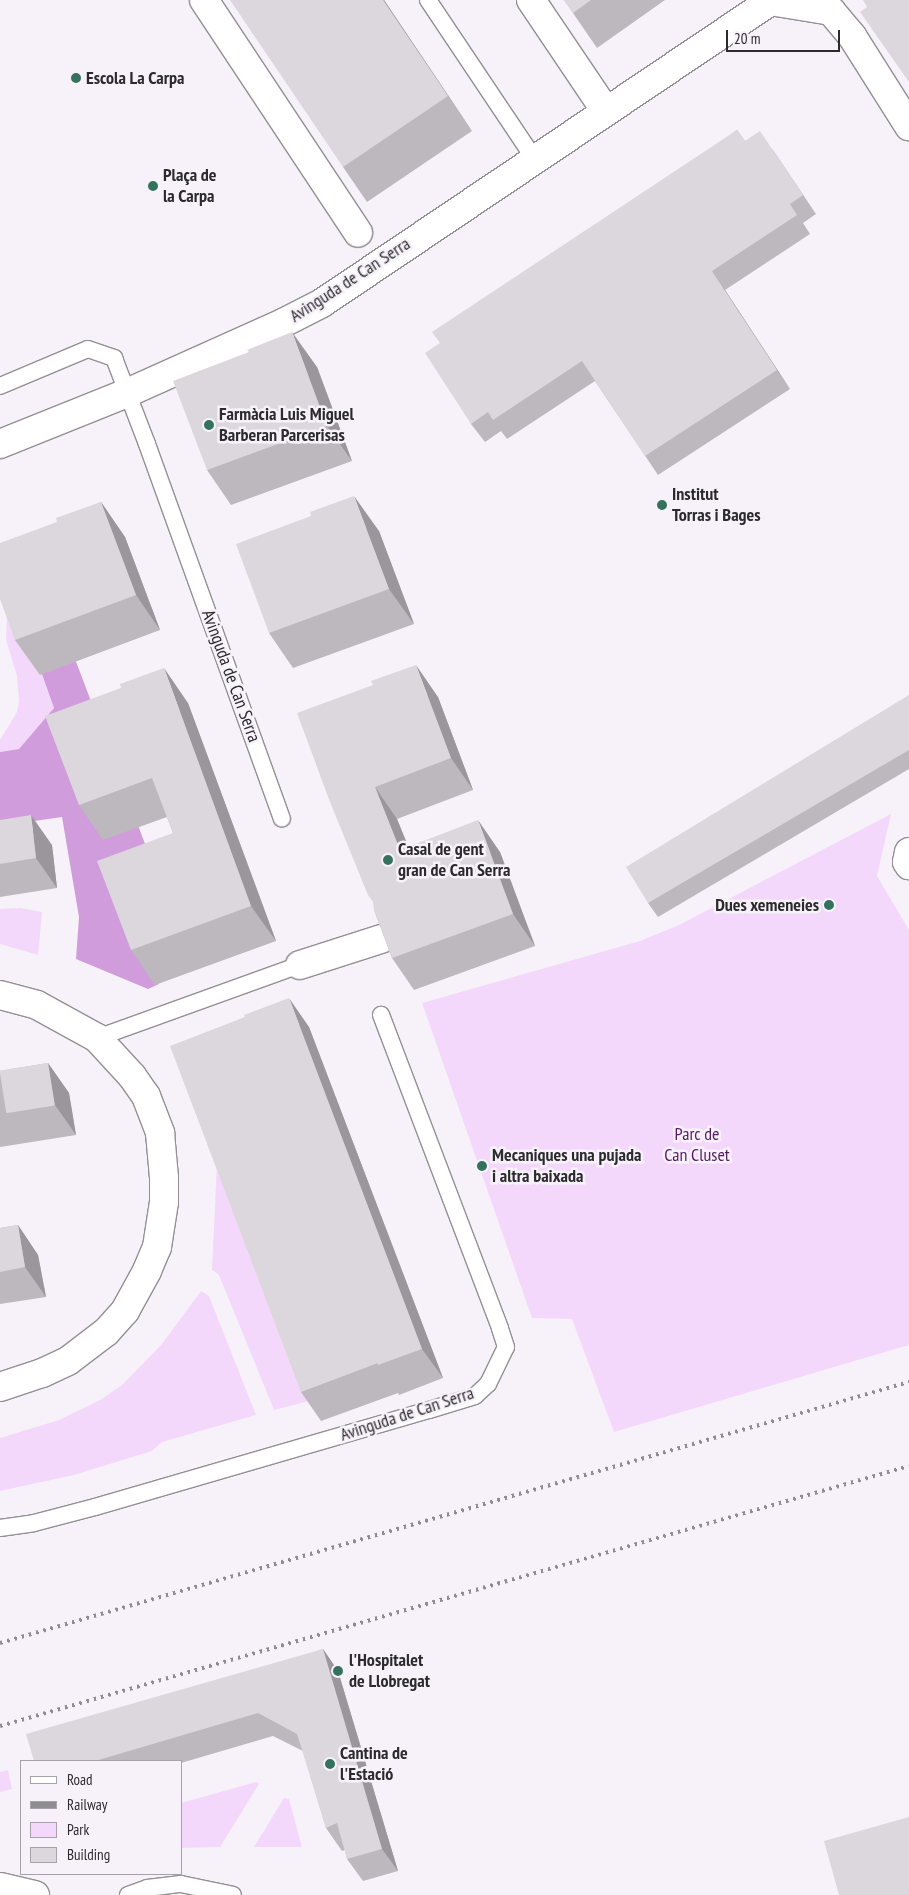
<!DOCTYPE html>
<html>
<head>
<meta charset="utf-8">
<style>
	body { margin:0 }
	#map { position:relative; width:909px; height:1895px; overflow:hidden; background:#f7f2f9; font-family:"PT Sans Narrow",sans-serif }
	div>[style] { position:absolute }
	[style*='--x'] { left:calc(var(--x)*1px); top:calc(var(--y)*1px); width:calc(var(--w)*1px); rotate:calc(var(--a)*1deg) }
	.green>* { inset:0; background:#f4d8fb }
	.forest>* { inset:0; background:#d09cdc }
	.roads { filter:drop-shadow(1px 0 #948f95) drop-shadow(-1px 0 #948f95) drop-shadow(0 1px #948f95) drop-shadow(0 -1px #948f95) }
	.lane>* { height:16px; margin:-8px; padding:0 8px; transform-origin:8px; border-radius:8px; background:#fff }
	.street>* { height:28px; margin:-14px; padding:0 14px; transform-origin:14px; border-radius:14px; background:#fff }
	.secondary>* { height:28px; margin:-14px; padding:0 14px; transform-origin:14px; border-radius:14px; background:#fff }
	.rail>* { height:4px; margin-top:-2px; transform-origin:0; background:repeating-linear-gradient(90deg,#8f8c91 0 2.5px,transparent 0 7.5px) }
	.wall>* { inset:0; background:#bdb8be }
	.shaded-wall>* { inset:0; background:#9a969b }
	.building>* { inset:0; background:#dcd6dd; transform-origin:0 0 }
	.dots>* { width:14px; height:14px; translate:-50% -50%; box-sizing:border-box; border:2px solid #f7f2f9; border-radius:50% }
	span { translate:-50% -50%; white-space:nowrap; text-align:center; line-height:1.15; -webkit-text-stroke:5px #f7f2f9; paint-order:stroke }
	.poi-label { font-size:18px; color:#2c2a2d; font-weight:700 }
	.left { translate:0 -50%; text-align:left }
	.right { translate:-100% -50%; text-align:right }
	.street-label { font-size:18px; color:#2c2a2d }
	.park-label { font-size:18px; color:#571965 }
	.legend { position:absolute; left:20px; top:1760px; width:162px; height:115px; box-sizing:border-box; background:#f7f2f9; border:1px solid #a6a2a7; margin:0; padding:6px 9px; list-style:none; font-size:15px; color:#2c2a2d }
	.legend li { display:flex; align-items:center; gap:10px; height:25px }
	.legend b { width:25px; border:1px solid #a6a2a7 }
	.scale { position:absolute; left:726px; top:30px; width:114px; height:22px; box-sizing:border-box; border:2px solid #2c2a2d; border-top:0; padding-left:6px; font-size:15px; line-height:18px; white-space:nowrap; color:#2c2a2d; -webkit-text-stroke:4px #f7f2f9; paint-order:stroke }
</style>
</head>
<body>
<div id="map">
	<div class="green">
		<div style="clip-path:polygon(7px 613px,38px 663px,54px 708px,19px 749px,0 752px,0 740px,17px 712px,19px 701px,17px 676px,6px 640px)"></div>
		<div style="clip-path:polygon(891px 814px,877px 876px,909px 930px,909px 1345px,614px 1432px,572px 1319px,532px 1318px,422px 1003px,640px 941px,679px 925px)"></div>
		<div style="clip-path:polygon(21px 908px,42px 912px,38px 955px,0 944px,0 909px)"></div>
		<div style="clip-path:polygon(217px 1163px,317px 1399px,274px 1410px,219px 1275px,212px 1270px)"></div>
		<div style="clip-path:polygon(201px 1291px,209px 1296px,256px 1415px,162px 1442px,152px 1451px,74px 1475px,0 1491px,0 1438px,59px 1420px,100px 1400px,122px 1385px,162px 1344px)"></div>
		<div style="clip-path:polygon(8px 1770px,12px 1789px,0 1792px,0 1772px)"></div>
		<div style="clip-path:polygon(256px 1782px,259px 1784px,220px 1847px,181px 1848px,181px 1803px)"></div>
		<div style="clip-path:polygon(284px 1798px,289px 1799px,302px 1847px,254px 1847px)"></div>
	</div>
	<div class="forest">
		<div style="clip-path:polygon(72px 651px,161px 886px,127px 899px,159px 984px,148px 989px,76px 959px,79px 917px,62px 817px,0 826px,0 752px,19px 749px,54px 708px,38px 663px)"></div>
	</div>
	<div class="roads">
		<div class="lane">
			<div style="--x:428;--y:0;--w:192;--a:56.2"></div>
			<div style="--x:0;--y:386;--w:95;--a:-22.8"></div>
			<div style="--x:88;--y:349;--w:28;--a:19"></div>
			<div style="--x:114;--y:358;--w:92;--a:69"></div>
			<div style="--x:147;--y:444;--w:398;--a:70.2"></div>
			<div style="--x:97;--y:1038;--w:216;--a:-19.8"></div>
			<div style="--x:0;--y:1528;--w:34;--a:-8"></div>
			<div style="--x:34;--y:1523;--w:63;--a:-14.7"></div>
			<div style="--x:95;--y:1507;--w:348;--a:-16.2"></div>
			<div style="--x:429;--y:1410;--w:48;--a:-16.9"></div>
			<div style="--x:475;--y:1396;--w:18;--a:-43"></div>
			<div style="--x:488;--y:1384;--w:41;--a:-64.1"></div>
			<div style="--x:506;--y:1347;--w:20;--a:-108"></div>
			<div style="--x:500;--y:1328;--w:335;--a:-110.8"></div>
			<div style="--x:128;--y:1895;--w:20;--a:-20"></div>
			<div style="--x:147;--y:1888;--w:34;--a:-7"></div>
			<div style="--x:181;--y:1884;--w:53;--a:11.9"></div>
		</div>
		<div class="street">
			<div style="--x:204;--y:0;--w:279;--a:56.5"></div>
			<div style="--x:531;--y:0;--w:134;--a:56"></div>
			<div style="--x:770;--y:1;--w:62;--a:9.3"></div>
			<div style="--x:831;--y:11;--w:33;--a:50"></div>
			<div style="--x:852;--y:36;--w:107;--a:57.7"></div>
			<div style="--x:0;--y:444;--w:137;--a:-21.9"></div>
			<div style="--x:127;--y:393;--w:171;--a:-24.2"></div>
			<div style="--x:283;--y:323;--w:44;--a:-27.1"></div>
			<div style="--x:322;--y:303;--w:543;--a:-33.95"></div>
			<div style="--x:909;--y:852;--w:10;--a:101"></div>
			<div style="--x:907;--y:862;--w:4;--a:56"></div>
			<div style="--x:300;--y:965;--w:85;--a:-17.8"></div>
			<div style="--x:0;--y:995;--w:38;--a:15"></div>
			<div style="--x:37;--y:1005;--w:68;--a:28.8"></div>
			<div style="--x:97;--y:1038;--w:52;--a:47.4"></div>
			<div style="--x:132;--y:1076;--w:24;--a:55"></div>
			<div style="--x:146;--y:1096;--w:40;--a:69"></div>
			<div style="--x:160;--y:1133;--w:45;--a:84.9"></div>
			<div style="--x:164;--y:1178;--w:24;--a:90"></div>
			<div style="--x:164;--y:1202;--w:46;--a:98.8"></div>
			<div style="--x:157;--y:1247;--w:26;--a:113"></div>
			<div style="--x:147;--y:1271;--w:46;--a:118.8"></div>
			<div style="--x:125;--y:1311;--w:28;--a:132"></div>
			<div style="--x:106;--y:1332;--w:48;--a:142.7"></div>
			<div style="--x:68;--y:1361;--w:29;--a:155"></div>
			<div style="--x:42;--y:1373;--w:44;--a:161.6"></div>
		</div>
		<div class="secondary">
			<div style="--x:0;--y:1887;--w:36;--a:13"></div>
		</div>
	</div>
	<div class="rail">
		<div style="--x:0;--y:1643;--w:946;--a:-16.02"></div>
		<div style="--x:0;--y:1726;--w:945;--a:-15.96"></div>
	</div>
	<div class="wall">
		<div style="clip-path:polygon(384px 0,472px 131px,367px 202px,343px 167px)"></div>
		<div style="clip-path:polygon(564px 0,665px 0,597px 48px)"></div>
		<div style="clip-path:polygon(737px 130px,745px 141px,773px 150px,816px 214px,803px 223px,810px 234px,725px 290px,790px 389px,658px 475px,595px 381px,507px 439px,501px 431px,485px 442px,471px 424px,440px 343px)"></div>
		<div style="clip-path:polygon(317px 367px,352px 461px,231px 505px,207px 470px)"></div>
		<div style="clip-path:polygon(101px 502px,125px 537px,160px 630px,40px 675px,15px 640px,57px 522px)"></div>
		<div style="clip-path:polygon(311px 516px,379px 531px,414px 624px,293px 668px,269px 633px)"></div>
		<div style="clip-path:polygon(373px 685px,438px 697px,473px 790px,397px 819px,408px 847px,500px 852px,535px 946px,414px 990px,392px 958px,374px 910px)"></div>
		<div style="clip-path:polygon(909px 695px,909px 769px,658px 917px,648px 903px)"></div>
		<div style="clip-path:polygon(188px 703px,276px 941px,155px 985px,131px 950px,173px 833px,167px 817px,103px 840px,79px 805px)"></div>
		<div style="clip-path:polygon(0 820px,52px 845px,57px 888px,0 897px)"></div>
		<div style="clip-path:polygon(245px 1017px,309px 1027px,443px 1378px,399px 1395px,398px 1393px,321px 1421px,301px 1392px)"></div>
		<div style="clip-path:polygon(48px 1063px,69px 1093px,76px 1135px,0 1147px,0 1071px)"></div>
		<div style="clip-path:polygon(18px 1225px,38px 1255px,46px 1297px,0 1304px,0 1228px)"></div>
		<div style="clip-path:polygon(323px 1649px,338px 1671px,398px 1871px,363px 1881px,347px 1859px,345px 1850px,342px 1851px,326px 1828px,303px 1751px,273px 1736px,181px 1763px,181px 1761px,34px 1761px)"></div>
	</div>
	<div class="shaded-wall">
		<div style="clip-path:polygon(383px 0,384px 0,472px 131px,448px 96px)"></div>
		<div style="clip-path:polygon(712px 271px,725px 290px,790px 389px,777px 370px)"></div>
		<div style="clip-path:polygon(292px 332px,317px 367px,352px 461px,327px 426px)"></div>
		<div style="clip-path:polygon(354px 496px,379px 531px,414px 624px,389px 589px)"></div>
		<div style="clip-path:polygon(101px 502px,125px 537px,160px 630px,136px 595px)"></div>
		<div style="clip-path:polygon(416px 665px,438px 697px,473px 790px,451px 758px)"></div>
		<div style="clip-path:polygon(164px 668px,188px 703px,276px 941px,251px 906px)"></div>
		<div style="clip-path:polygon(375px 787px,397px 819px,423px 882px,400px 850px)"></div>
		<div style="clip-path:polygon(31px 815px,52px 845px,57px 888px,36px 858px)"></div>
		<div style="clip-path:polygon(478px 820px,500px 852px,535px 946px,513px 914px)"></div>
		<div style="clip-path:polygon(289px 998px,309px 1027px,443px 1378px,422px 1349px)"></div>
		<div style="clip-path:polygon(48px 1063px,69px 1093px,76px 1135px,55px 1105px)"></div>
		<div style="clip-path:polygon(18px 1225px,38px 1255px,46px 1297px,25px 1267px)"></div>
		<div style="clip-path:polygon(323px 1649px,338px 1671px,398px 1871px,382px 1849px)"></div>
	</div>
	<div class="building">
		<div style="clip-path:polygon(230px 0,383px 0,448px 96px,343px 167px)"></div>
		<div style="clip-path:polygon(564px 0,591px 0,573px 13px)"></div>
		<div style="clip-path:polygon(863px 0,909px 0,909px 82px,860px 12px,867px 7px)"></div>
		<div style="clip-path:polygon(737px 130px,745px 141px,760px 131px,803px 195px,790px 204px,797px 215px,712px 271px,777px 370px,645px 456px,582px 361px,493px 420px,488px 412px,471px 424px,425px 353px,440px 343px,432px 332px)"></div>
		<div style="clip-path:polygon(292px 332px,327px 426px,207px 470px,173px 381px,249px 352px,247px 350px)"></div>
		<div style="clip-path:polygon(354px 496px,389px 589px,269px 633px,236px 544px,311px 516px,310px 512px)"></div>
		<div style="clip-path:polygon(101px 502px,136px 595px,15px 640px,0 599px,0 543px,57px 522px,56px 518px)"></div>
		<div style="clip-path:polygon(416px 665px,451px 758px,375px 787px,400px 850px,478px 820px,513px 914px,392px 958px,374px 910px,373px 902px,368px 895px,330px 802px,297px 713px,373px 685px,371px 681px)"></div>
		<div style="clip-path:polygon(164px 668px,251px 906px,131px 950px,97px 861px,173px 833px,152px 778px,79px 805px,45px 716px,121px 688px,120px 684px)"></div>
		<div style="clip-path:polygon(909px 695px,909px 750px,648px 903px,626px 867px)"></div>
		<div style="clip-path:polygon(31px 815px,36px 858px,0 864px,0 820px)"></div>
		<div style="clip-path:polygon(289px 998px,422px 1349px,378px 1365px,378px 1363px,301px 1392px,170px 1046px,245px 1017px,244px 1015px)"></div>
		<div style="left:48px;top:1063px;width:43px;height:49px;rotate:81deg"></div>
		<div style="clip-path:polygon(18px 1225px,25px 1267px,0 1272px,0 1228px)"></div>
		<div style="clip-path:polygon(323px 1649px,382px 1849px,347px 1859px,337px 1823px,326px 1828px,297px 1734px,258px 1713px,95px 1761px,34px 1761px,26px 1734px)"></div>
		<div style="clip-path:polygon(909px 1817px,909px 1895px,839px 1895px,824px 1841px)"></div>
	</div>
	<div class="dots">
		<div style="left:76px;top:78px;background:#34725e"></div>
		<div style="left:153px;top:186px;background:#34725e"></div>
		<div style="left:209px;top:425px;background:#34725e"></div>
		<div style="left:662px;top:505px;background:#34725e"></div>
		<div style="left:388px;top:860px;background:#34725e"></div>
		<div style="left:829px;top:905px;background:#34725e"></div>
		<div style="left:482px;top:1166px;background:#34725e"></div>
		<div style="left:338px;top:1671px;background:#34725e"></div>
		<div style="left:330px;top:1764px;background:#34725e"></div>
	</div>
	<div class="poi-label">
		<span class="left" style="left:86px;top:78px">Escola La Carpa</span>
		<span class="left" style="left:163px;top:186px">Plaça de<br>la Carpa</span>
		<span class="left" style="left:219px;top:425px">Farmàcia Luis Miguel<br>Barberan Parcerisas</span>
		<span class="left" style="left:672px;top:505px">Institut<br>Torras i Bages</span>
		<span class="left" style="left:398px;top:860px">Casal de gent<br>gran de Can Serra</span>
		<span class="right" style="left:819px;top:905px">Dues xemeneies</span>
		<span class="left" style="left:492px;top:1166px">Mecaniques una pujada<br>i altra baixada</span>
		<span class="left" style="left:349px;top:1671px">l'Hospitalet<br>de Llobregat</span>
		<span class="left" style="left:340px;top:1764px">Cantina de<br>l'Estació</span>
	</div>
	<div class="street-label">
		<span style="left:350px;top:280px;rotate:-33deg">Avinguda de Can Serra</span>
		<span style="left:231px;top:676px;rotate:70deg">Avinguda de Can Serra</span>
		<span style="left:407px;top:1414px;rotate:-18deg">Avinguda de Can Serra</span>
	</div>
	<div class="park-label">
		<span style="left:697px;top:1145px">Parc de<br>Can Cluset</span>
	</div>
	<ul class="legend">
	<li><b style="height:6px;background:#fff"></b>Road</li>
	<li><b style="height:6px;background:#8f8c91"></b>Railway</li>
	<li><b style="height:14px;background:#f4d8fb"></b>Park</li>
	<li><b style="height:14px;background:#dcd6dd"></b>Building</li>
	</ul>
	<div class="scale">20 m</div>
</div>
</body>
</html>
